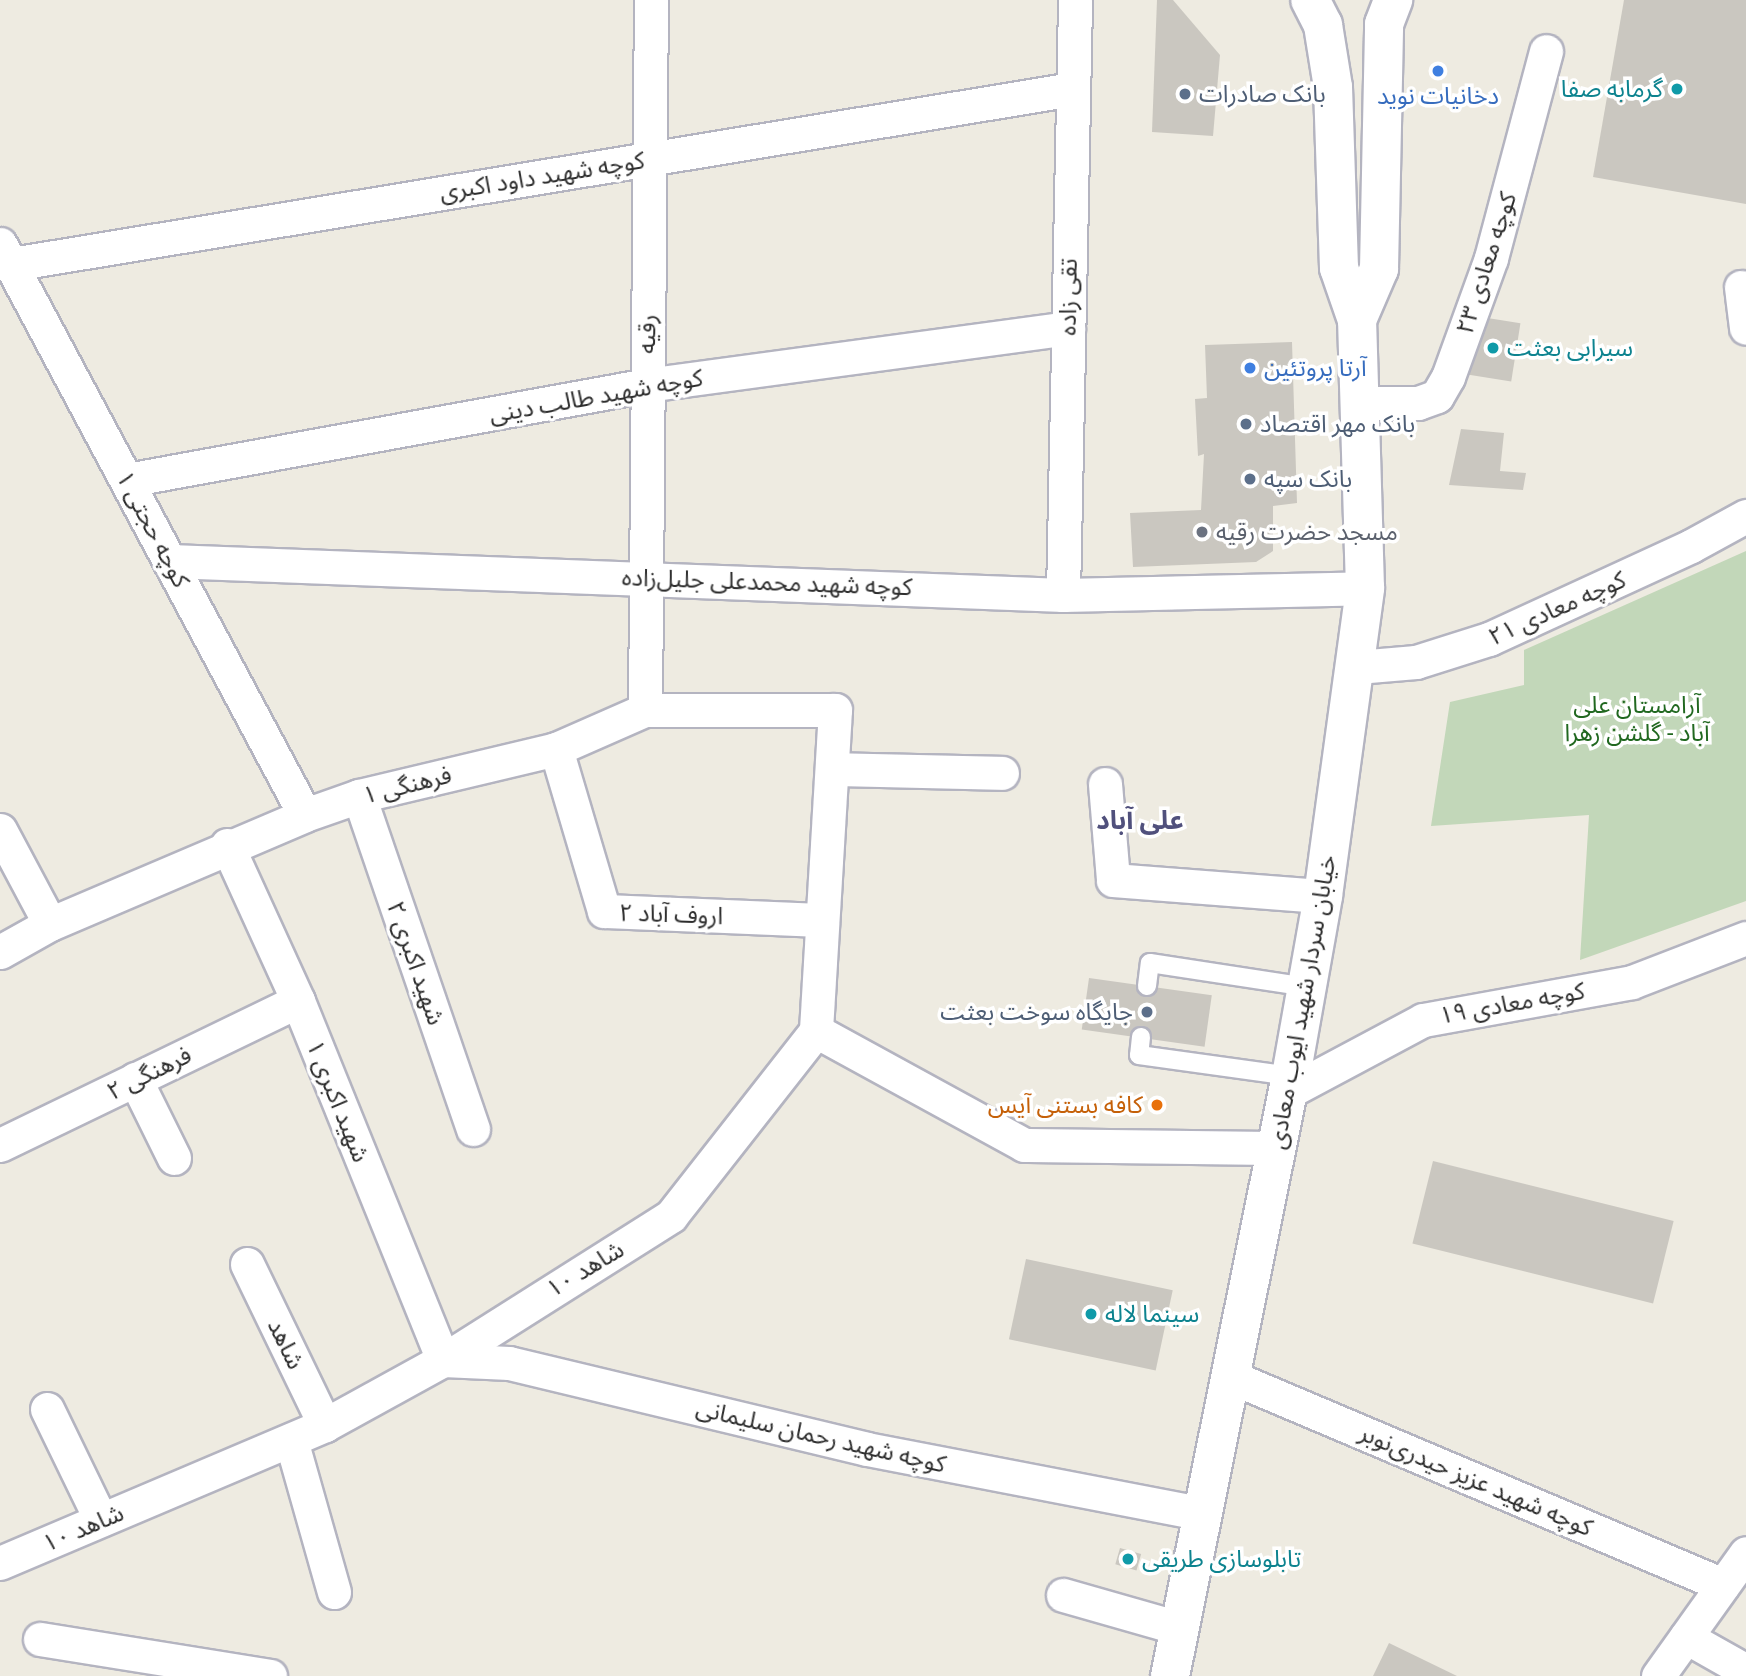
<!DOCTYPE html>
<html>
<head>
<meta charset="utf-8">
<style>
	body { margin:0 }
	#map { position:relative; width:1746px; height:1676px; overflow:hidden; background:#eeebe1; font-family:Ubuntu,"Noto Sans Arabic",sans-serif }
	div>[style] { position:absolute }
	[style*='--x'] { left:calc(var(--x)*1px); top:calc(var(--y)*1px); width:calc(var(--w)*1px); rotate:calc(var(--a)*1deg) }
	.cemetery>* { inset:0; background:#c2d7b9 }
	.building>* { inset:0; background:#cac7c0; transform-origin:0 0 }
	.roads { filter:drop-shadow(2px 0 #b4b4c0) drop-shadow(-2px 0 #b4b4c0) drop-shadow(0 2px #b4b4c0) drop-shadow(0 -2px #b4b4c0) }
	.lane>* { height:18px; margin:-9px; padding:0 9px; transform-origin:9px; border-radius:9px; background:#fff }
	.street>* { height:33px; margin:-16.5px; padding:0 16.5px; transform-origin:16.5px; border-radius:16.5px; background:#fff }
	.secondary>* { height:38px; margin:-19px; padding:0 19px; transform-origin:19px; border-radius:19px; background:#fff }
	.dots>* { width:19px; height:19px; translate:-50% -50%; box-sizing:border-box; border:4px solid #fff; border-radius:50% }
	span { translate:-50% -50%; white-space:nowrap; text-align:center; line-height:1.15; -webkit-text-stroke:7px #fff; paint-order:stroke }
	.culture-label { font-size:24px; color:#0d838f }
	.right { translate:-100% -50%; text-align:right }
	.left { translate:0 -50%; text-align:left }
	.service-label { font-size:24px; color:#4e5e75 }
	.shop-label { font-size:24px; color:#366cbe }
	.street-label { font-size:24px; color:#2d2d2d }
	.worship-label { font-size:24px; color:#5b616d }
	.park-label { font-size:24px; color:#216820 }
	.food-label { font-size:24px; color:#c56008 }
	.neighbourhood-label { font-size:26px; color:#50507c; font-weight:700 }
</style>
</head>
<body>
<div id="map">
	<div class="cemetery">
		<div style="clip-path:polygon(1746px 551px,1746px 901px,1580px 960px,1589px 815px,1431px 826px,1450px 702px,1524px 685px,1524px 650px)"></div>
	</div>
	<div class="building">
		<div style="clip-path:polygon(1157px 0,1173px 0,1220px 55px,1213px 136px,1152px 132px)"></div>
		<div style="clip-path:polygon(1624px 0,1746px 0,1746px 204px,1593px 177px)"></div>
		<div style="left:1475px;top:316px;width:46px;height:59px;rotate:9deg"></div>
		<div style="clip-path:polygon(1292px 342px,1297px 503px,1273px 506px,1273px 551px,1256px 562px,1133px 567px,1130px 513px,1201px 510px,1204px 454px,1198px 456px,1195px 399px,1207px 398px,1205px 345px)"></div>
		<div style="clip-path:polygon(1461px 429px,1504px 433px,1500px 471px,1526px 473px,1523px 490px,1449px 485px)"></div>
		<div style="left:1089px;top:978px;width:124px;height:52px;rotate:8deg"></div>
		<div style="left:1433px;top:1161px;width:248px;height:85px;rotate:14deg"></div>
		<div style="left:1026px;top:1259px;width:150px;height:82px;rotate:12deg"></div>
		<div style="left:1120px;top:1548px;width:22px;height:17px;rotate:16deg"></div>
		<div style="clip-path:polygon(1389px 1643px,1457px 1676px,1373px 1676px)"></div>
	</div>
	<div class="roads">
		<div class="lane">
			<div style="--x:1147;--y:986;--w:23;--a:-83"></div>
			<div style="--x:1150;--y:963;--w:158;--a:8.7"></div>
			<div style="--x:1141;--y:1037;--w:18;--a:96"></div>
			<div style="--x:1139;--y:1055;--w:153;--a:7.9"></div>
		</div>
		<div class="street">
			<div style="--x:0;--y:244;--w:647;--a:61.89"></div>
			<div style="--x:12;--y:264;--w:1074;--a:-9.37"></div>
			<div style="--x:1741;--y:287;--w:41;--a:83"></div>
			<div style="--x:1359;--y:403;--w:59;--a:0"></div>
			<div style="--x:1418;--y:403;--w:20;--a:-20"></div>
			<div style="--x:1437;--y:396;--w:22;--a:-60"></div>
			<div style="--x:1448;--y:377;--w:127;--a:-70.1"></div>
			<div style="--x:1491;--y:258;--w:214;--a:-75.1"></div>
			<div style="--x:127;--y:480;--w:529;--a:-10.35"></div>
			<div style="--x:647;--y:385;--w:425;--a:-7.7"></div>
			<div style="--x:170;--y:561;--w:894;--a:2.18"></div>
			<div style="--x:1063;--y:595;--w:302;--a:-1.3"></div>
			<div style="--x:1063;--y:595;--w:595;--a:-88.84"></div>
			<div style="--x:1357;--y:667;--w:59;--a:-4.8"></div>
			<div style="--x:1416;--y:662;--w:77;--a:-17.5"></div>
			<div style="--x:1489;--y:639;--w:222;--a:-24.7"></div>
			<div style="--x:1691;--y:546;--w:63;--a:-28.6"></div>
			<div style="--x:645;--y:710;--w:710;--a:-89.52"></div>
			<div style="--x:556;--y:749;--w:169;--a:73.5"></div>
			<div style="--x:604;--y:911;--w:218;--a:2.4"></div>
			<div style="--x:832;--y:769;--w:170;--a:1.3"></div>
			<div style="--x:1105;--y:784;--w:96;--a:85.2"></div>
			<div style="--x:1113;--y:880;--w:211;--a:4.4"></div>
			<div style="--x:359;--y:796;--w:352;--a:71.1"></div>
			<div style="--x:0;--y:830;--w:106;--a:62"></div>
			<div style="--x:227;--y:845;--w:171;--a:65.5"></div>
			<div style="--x:298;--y:1001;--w:387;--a:68"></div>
			<div style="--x:443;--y:1360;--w:66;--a:2.6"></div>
			<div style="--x:509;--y:1363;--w:368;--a:13.5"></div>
			<div style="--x:867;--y:1449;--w:339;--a:10.9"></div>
			<div style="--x:0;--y:952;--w:57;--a:-29.2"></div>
			<div style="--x:50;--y:924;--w:277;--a:-23.1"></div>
			<div style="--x:305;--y:815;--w:57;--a:-19.4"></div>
			<div style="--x:359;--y:796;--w:203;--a:-13.4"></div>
			<div style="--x:556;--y:749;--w:97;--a:-23.7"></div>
			<div style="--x:645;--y:710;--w:190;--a:0"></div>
			<div style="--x:835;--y:710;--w:322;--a:93.4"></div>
			<div style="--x:816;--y:1031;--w:235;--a:128.1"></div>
			<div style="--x:671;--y:1216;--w:270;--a:147.7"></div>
			<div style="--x:443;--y:1360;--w:135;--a:151.2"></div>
			<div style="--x:325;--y:1425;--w:353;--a:157"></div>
			<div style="--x:816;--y:1031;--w:237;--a:28.7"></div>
			<div style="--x:1024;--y:1145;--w:252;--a:0.7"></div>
			<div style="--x:135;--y:1079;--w:88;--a:63.7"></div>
			<div style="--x:1288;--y:1092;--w:153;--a:-28.1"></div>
			<div style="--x:1423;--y:1020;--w:212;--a:-10.3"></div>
			<div style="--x:1632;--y:982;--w:122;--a:-21.1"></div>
			<div style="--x:0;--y:1145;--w:331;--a:-25.8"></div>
			<div style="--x:247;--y:1264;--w:179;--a:64.2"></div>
			<div style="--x:1229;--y:1376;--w:536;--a:22.93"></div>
			<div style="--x:47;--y:1409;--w:123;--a:64.1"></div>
			<div style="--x:291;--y:1440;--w:158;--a:74.2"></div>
			<div style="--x:1063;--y:1595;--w:121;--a:15.9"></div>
			<div style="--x:1686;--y:1637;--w:69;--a:29.5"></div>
			<div style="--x:40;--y:1639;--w:233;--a:9.1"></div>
			<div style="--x:1658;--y:1676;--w:151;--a:-54.4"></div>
		</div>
		<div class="secondary">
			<div style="--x:1357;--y:320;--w:56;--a:-66.7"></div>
			<div style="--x:1379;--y:269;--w:245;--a:-88.8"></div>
			<div style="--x:1384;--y:24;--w:26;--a:-69"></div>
			<div style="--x:1170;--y:1676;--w:612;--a:-78.6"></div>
			<div style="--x:1291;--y:1076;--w:183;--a:-79.9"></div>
			<div style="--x:1323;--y:896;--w:311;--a:-82.2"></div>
			<div style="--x:1365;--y:588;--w:268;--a:-91.7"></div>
			<div style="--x:1357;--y:320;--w:55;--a:-109.1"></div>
			<div style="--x:1339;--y:268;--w:181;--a:-91.9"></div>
			<div style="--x:1333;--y:87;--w:63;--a:-99.2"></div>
			<div style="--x:1323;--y:25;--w:28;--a:-117"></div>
		</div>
	</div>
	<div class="dots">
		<div style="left:1438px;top:71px;background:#3f7fe0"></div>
		<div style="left:1677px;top:89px;background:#0f9aa8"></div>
		<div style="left:1185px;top:94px;background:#5c6f8a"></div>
		<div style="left:1493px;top:348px;background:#0f9aa8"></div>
		<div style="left:1250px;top:368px;background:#3f7fe0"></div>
		<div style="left:1246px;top:424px;background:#5c6f8a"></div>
		<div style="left:1250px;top:479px;background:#5c6f8a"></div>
		<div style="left:1202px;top:532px;background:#6b7280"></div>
		<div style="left:1147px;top:1012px;background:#5c6f8a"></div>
		<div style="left:1157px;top:1105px;background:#e8710a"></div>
		<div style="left:1091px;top:1314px;background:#0f9aa8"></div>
		<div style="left:1128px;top:1559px;background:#0f9aa8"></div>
	</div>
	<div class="culture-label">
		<span class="right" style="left:1663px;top:89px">گرمابه صفا</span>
		<span class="left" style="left:1507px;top:348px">سیرابی بعثت</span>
		<span class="left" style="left:1105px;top:1314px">سینما لاله</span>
		<span class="left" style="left:1142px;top:1559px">تابلوسازی طریقی</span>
	</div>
	<div class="service-label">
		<span class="left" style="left:1199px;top:94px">بانک صادرات</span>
		<span class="left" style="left:1260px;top:424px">بانک مهر اقتصاد</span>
		<span class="left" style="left:1264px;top:479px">بانک سپه</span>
		<span class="right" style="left:1133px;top:1012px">جایگاه سوخت بعثت</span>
	</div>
	<div class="shop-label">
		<span style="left:1438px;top:96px">دخانیات نوید</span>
		<span class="left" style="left:1264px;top:368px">آرتا پروتئین</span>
	</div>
	<div class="street-label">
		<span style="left:542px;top:176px;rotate:-9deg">کوچه شهید داود اکبری</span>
		<span style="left:1486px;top:263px;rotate:-72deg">کوچه معادی ۲۳</span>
		<span style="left:1068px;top:297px;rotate:-89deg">تقی زاده</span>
		<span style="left:647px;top:334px;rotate:-89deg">رقیه</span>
		<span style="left:596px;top:396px;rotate:-10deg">کوچه شهید طالب دینی</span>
		<span style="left:153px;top:529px;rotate:62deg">کوچه حجتی ۱</span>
		<span style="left:767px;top:582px;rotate:2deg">کوچه شهید محمدعلی جلیل‌زاده</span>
		<span style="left:1557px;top:608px;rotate:-24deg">کوچه معادی ۲۱</span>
		<span style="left:407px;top:785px;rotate:-14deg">فرهنگی ۱</span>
		<span style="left:671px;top:914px;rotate:2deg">اروف آباد ۲</span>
		<span style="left:416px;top:963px;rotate:71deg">شهید اکبری ۲</span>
		<span style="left:1302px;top:1002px;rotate:-80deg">خیابان سردار شهید ایوب معادی</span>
		<span style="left:1512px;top:1003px;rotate:-10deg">کوچه معادی ۱۹</span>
		<span style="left:149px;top:1073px;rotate:-26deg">فرهنگی ۲</span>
		<span style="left:338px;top:1101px;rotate:68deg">شهید اکبری ۱</span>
		<span style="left:585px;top:1269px;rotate:-31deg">شاهد ۱۰</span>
		<span style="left:286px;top:1344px;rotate:64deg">شاهد</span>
		<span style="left:821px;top:1436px;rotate:13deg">کوچه شهید رحمان سلیمانی</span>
		<span style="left:1476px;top:1480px;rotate:23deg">کوچه شهید عزیز حیدری‌نوبر</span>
		<span style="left:83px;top:1528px;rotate:-23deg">شاهد ۱۰</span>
	</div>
	<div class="worship-label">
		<span class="left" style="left:1216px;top:532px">مسجد حضرت رقیه</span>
	</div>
	<div class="park-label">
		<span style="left:1637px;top:719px">آرامستان علی<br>آباد - گلشن زهرا</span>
	</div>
	<div class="food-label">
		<span class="right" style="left:1143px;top:1105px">کافه بستنی آیس</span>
	</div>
	<div class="neighbourhood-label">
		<span style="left:1140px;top:820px">علی آباد</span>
	</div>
</div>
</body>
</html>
